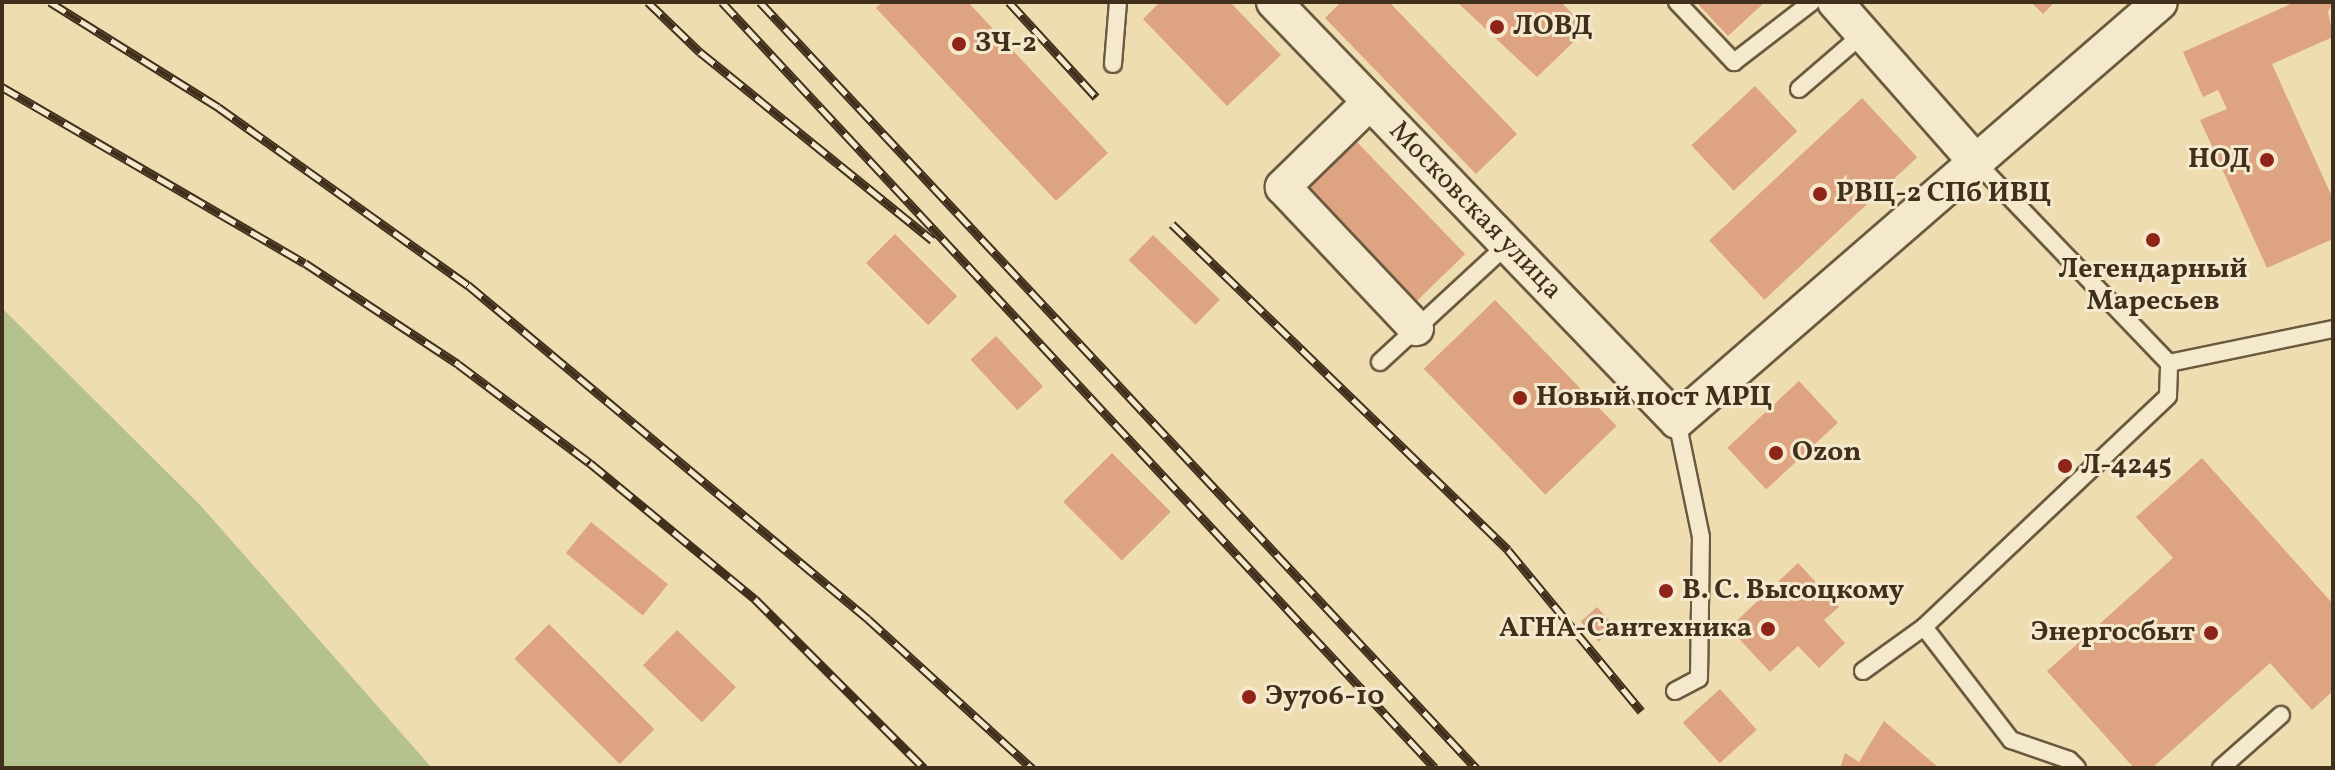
<!DOCTYPE html>
<html>
<head>
<meta charset="utf-8">
<style>
	body { margin:0 }
	#map { position:relative; width:2335px; height:770px; overflow:hidden; background:#eeddb1; font-family:Vollkorn,serif }
	div>[style] { position:absolute }
	[style*='--x'] { left:calc(var(--x)*1px); top:calc(var(--y)*1px); width:calc(var(--w)*1px); rotate:calc(var(--a)*1deg) }
	.green>* { inset:0; background:#b6c28d }
	.building>* { inset:0; background:#dea482; transform-origin:0 0 }
	.roads { filter:drop-shadow(2px 0 #6b5a40) drop-shadow(-2px 0 #6b5a40) drop-shadow(0 2px #6b5a40) drop-shadow(0 -2px #6b5a40) }
	.lane>* { height:16px; margin:-8px; padding:0 8px; transform-origin:8px; border-radius:8px; background:#f4e9cc }
	.street>* { height:34px; margin:-17px; padding:0 17px; transform-origin:17px; border-radius:17px; background:#f4e9cc }
	.rail>* { height:9px; margin-top:-4.5px; transform-origin:0; background:repeating-linear-gradient(90deg,#f4e9cc 0 18px,#3f2f1b 0 36px); box-sizing:border-box; border-block:2px solid #3f2f1b }
	.dots>* { width:22px; height:22px; translate:-50% -50%; box-sizing:border-box; border:4px solid #f4e9cc; border-radius:50% }
	span { translate:-50% -50%; white-space:nowrap; text-align:center; line-height:1.15; -webkit-text-stroke:6px #f4e9cc; paint-order:stroke }
	.poi-label { font-size:28px; color:#3f2f1b; font-weight:700 }
	.left { translate:0 -50%; text-align:left }
	.right { translate:-100% -50%; text-align:right }
	.street-label { font-size:28px; color:#3f2f1b }
	.frame { position:absolute; inset:0; border:4px solid #3f2f1b; pointer-events:none }
</style>
</head>
<body>
<div id="map">
	<div class="green">
		<div style="clip-path:polygon(2px 308px,201px 506px,432px 768px,2px 768px)"></div>
	</div>
	<div class="building">
		<div style="clip-path:polygon(883px 2px,968px 2px,1108px 153px,1056px 201px,876px 8px)"></div>
		<div style="clip-path:polygon(1160px 2px,1230px 2px,1281px 55px,1227px 106px,1143px 19px)"></div>
		<div style="clip-path:polygon(1341px 2px,1389px 2px,1517px 134px,1476px 174px,1325px 18px)"></div>
		<div style="clip-path:polygon(1457px 2px,1561px 2px,1587px 29px,1537px 77px)"></div>
		<div style="clip-path:polygon(1696px 2px,1765px 2px,1728px 36px)"></div>
		<div style="clip-path:polygon(2031px 2px,2055px 2px,2043px 14px)"></div>
		<div style="clip-path:polygon(2295px 2px,2333px 2px,2328px 12px,2333px 37px,2272px 64px,2333px 199px,2333px 239px,2267px 268px,2200px 120px,2227px 109px,2218px 90px,2203px 97px,2183px 52px)"></div>
		<div style="left:1755px;top:86px;width:62px;height:87px;rotate:47deg"></div>
		<div style="left:1862px;top:98px;width:81px;height:209px;rotate:47deg"></div>
		<div style="left:1354px;top:139px;width:160px;height:76px;rotate:46deg"></div>
		<div style="left:895px;top:234px;width:88px;height:41px;rotate:45deg"></div>
		<div style="left:1153px;top:235px;width:93px;height:35px;rotate:44deg"></div>
		<div style="left:1495px;top:300px;width:175px;height:99px;rotate:46deg"></div>
		<div style="left:996px;top:336px;width:69px;height:35px;rotate:47deg"></div>
		<div style="left:1799px;top:381px;width:57px;height:98px;rotate:47deg"></div>
		<div style="left:1112px;top:453px;width:83px;height:69px;rotate:45deg"></div>
		<div style="clip-path:polygon(2202px 458px,2333px 604px,2333px 691px,2312px 710px,2270px 663px,2152px 768px,2134px 768px,2047px 671px,2173px 558px,2136px 517px)"></div>
		<div style="left:591px;top:522px;width:99px;height:40px;rotate:39deg"></div>
		<div style="clip-path:polygon(1798px 563px,1839px 607px,1824px 620px,1845px 643px,1819px 668px,1798px 646px,1770px 672px,1729px 628px)"></div>
		<div style="left:1597px;top:607px;width:27px;height:22px;rotate:48deg"></div>
		<div style="left:549px;top:624px;width:149px;height:49px;rotate:45deg"></div>
		<div style="left:677px;top:630px;width:82px;height:49px;rotate:44deg"></div>
		<div style="left:1720px;top:689px;width:55px;height:50px;rotate:48deg"></div>
		<div style="clip-path:polygon(1884px 721px,1939px 768px,1840px 768px,1845px 753px,1859px 762px)"></div>
	</div>
	<div class="roads">
		<div class="lane">
			<div style="--x:1677;--y:2;--w:83;--a:46.5"></div>
			<div style="--x:1734;--y:62;--w:98;--a:-37.6"></div>
			<div style="--x:1113;--y:64;--w:62;--a:-85.4"></div>
			<div style="--x:1799;--y:89;--w:86;--a:-40.7"></div>
			<div style="--x:1978;--y:164;--w:276;--a:46.2"></div>
			<div style="--x:2169;--y:363;--w:167;--a:-11.7"></div>
			<div style="--x:1380;--y:362;--w:173;--a:-42.7"></div>
			<div style="--x:1924;--y:627;--w:143;--a:52.4"></div>
			<div style="--x:2011;--y:740;--w:61;--a:19"></div>
			<div style="--x:2069;--y:760;--w:11;--a:45"></div>
			<div style="--x:1863;--y:671;--w:75;--a:-35.8"></div>
			<div style="--x:1924;--y:627;--w:336;--a:-43.4"></div>
			<div style="--x:2168;--y:396;--w:33;--a:-88"></div>
			<div style="--x:1675;--y:691;--w:27;--a:-28"></div>
			<div style="--x:1699;--y:678;--w:141;--a:-89.2"></div>
			<div style="--x:1701;--y:537;--w:118;--a:-101.7"></div>
			<div style="--x:2221;--y:768;--w:80;--a:-41.5"></div>
		</div>
		<div class="street">
			<div style="--x:1274;--y:2;--w:581;--a:46.12"></div>
			<div style="--x:1677;--y:421;--w:639;--a:-40.94"></div>
			<div style="--x:1835;--y:2;--w:216;--a:48.6"></div>
			<div style="--x:1370;--y:102;--w:122;--a:135.7"></div>
			<div style="--x:1283;--y:187;--w:194;--a:46.7"></div>
		</div>
	</div>
	<div class="rail">
		<div style="--x:50;--y:2;--w:198;--a:32"></div>
		<div style="--x:218;--y:107;--w:307;--a:35.5"></div>
		<div style="--x:468;--y:285;--w:521;--a:39.86"></div>
		<div style="--x:868;--y:619;--w:222;--a:42.3"></div>
		<div style="--x:648;--y:2;--w:72;--a:43.9"></div>
		<div style="--x:700;--y:52;--w:299;--a:39"></div>
		<div style="--x:722;--y:2;--w:1046;--a:47.05"></div>
		<div style="--x:760;--y:2;--w:1049;--a:46.93"></div>
		<div style="--x:1009;--y:2;--w:129;--a:47.5"></div>
		<div style="--x:2;--y:87;--w:350;--a:30.2"></div>
		<div style="--x:305;--y:263;--w:183;--a:33.4"></div>
		<div style="--x:458;--y:364;--w:165;--a:36.9"></div>
		<div style="--x:590;--y:463;--w:214;--a:39.5"></div>
		<div style="--x:755;--y:599;--w:239;--a:45"></div>
		<div style="--x:1172;--y:224;--w:468;--a:44.1"></div>
		<div style="--x:1508;--y:550;--w:209;--a:50.4"></div>
	</div>
	<div class="dots">
		<div style="left:1497px;top:27px;background:#8f2418"></div>
		<div style="left:959px;top:44px;background:#8f2418"></div>
		<div style="left:2267px;top:160px;background:#8f2418"></div>
		<div style="left:1820px;top:194px;background:#8f2418"></div>
		<div style="left:2153px;top:240px;background:#8f2418"></div>
		<div style="left:1520px;top:398px;background:#8f2418"></div>
		<div style="left:1776px;top:453px;background:#8f2418"></div>
		<div style="left:2065px;top:466px;background:#8f2418"></div>
		<div style="left:1666px;top:591px;background:#8f2418"></div>
		<div style="left:1768px;top:629px;background:#8f2418"></div>
		<div style="left:2211px;top:633px;background:#8f2418"></div>
		<div style="left:1249px;top:697px;background:#8f2418"></div>
	</div>
	<div class="poi-label">
		<span class="left" style="left:1513px;top:27px">ЛОВД</span>
		<span class="left" style="left:975px;top:44px">ЗЧ-2</span>
		<span class="right" style="left:2251px;top:160px">НОД</span>
		<span class="left" style="left:1836px;top:194px">РВЦ-2 СПб ИВЦ</span>
		<span style="left:2153px;top:286px">Легендарный<br>Маресьев</span>
		<span class="left" style="left:1536px;top:398px">Новый пост МРЦ</span>
		<span class="left" style="left:1792px;top:453px">Ozon</span>
		<span class="left" style="left:2081px;top:466px">Л-4245</span>
		<span class="left" style="left:1682px;top:591px">В. С. Высоцкому</span>
		<span class="right" style="left:1752px;top:629px">АГНА-Сантехника</span>
		<span class="right" style="left:2195px;top:633px">Энергосбыт</span>
		<span class="left" style="left:1265px;top:697px">Эу706-10</span>
	</div>
	<div class="street-label">
		<span style="left:1475px;top:211px;rotate:46deg">Московская улица</span>
	</div>
	<div class="frame"></div>
</div>
</body>
</html>
